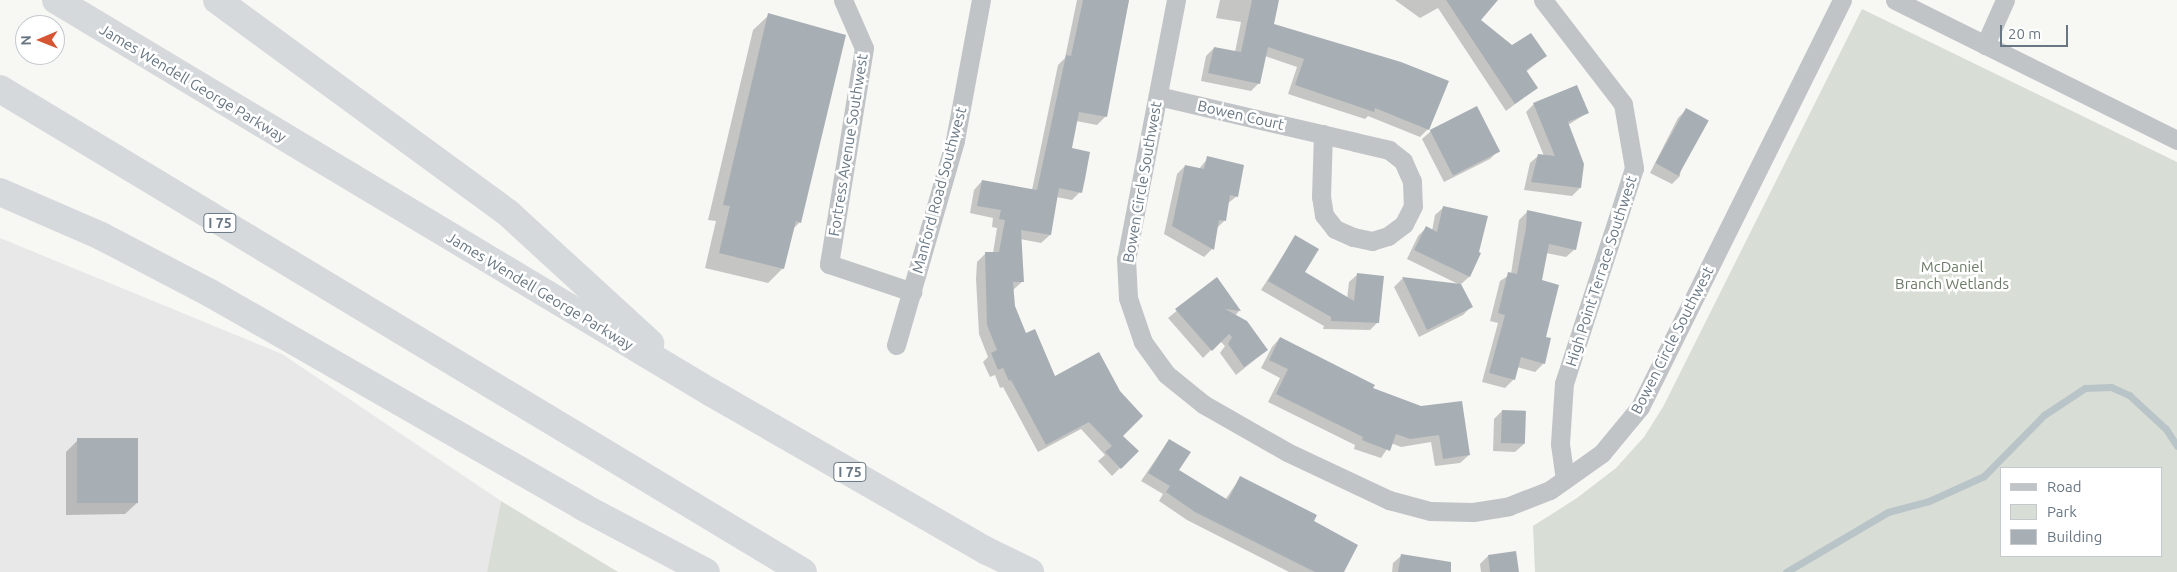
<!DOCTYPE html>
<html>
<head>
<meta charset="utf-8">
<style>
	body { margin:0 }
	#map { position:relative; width:2177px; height:572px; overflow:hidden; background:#f7f7f4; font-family:Ubuntu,sans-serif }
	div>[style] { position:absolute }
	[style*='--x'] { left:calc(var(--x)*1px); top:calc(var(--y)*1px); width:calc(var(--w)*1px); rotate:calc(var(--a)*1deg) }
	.built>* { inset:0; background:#e7e8e7 }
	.green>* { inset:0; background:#d8ddd5 }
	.shadow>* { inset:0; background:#0003 }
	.stream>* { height:7px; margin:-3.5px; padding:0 3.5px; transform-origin:3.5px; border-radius:3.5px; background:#b9c4c8 }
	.building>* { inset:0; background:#a8afb4; transform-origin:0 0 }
	.minor>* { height:19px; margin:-9.5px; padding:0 9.5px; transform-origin:9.5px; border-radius:9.5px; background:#c0c4c7 }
	.motorway>* { height:28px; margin:-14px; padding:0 14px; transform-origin:14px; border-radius:14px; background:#d5d9dc }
	span { translate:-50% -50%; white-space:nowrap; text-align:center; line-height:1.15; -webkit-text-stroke:5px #fff; paint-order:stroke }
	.shield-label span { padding:1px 4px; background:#fff; border:1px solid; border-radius:4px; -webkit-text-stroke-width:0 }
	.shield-label { font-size:14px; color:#687783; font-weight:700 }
	.street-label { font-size:15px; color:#687783 }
	.park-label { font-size:15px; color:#6b7a66 }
	.legend { position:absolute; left:2000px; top:467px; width:162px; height:90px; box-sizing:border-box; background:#fff; border:1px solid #c3c9cd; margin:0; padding:6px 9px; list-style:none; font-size:15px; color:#687783 }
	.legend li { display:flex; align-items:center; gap:10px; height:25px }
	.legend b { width:25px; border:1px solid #c3c9cd }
	.north { position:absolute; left:15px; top:15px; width:50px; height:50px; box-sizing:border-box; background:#fff; border:1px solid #c3c9cd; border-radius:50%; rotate:269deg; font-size:14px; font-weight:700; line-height:20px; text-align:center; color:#687783 }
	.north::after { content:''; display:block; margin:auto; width:18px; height:22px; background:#d65634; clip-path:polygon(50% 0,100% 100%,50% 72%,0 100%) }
	.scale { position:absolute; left:2000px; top:25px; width:68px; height:22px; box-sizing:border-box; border:2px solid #687783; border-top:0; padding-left:6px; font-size:15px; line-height:18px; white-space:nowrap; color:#687783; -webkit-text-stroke:4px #fff; paint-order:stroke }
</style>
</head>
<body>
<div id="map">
	<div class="built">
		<div style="clip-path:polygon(0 238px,282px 354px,501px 501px,487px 572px,0 572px)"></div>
	</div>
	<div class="green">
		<div style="clip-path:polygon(evenodd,1862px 9px,2177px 162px,2177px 572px,1535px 572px,1533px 526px,1577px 498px,1616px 468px,1644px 437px,1663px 407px,1862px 9px,2161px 468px,2161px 556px,2001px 556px,2001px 468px,2161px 468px)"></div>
		<div style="clip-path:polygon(501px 501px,519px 512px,618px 572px,487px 572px)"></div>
	</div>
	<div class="shadow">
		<div style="clip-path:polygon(1077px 0,1129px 0,1105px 117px,1097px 125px,1076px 121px,1071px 149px,1080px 192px,1072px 200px,1056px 197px,1050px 235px,1041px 243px,1020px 239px,1023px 281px,1013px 290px,1013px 306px,1025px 334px,1055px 378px,1137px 451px,1112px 476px,1098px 461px,1105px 455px,1081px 429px,1038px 452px,1003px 387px,1000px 388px,995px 375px,990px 377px,983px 362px,988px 357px,979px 334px,976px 279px,977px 262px,986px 253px,993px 253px,997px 228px,992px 227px,993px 218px,970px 213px,974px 190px,982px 181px,1032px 190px,1058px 65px,1065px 58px)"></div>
		<div style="clip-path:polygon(1220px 0,1277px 0,1273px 25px,1428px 129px,1420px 137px,1368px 116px,1365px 119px,1288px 94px,1297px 67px,1265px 56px,1259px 83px,1251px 91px,1201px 81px,1206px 56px,1214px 48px,1235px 52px,1241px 22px,1216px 18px)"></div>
		<div style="clip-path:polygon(1395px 0,1496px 0,1480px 20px,1512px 47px,1545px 56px,1526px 72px,1536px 88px,1506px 111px,1438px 8px,1420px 18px)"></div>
		<div style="clip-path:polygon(769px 15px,800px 222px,792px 230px,783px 268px,768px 283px,705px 268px,716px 221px,708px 220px,753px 30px)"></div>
		<div style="clip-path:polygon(1534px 104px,1587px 113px,1568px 125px,1580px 188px,1572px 196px,1524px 190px,1530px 163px,1539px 155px,1544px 156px,1526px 112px)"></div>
		<div style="clip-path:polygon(1686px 110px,1680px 176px,1672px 184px,1650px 173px,1678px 118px)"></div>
		<div style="clip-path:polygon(1431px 131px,1498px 151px,1490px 159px,1444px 182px,1422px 139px)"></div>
		<div style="clip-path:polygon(1208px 158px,1237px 196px,1227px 204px,1224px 221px,1216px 229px,1212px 249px,1204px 257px,1164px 234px,1177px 174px,1185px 166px,1199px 169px)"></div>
		<div style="clip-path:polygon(1444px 207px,1480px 254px,1469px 277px,1460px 285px,1471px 307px,1463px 315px,1419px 337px,1394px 287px,1402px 279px,1460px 285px,1407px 259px,1418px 236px,1426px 228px,1432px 231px,1435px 215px)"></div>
		<div style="clip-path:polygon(1527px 212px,1575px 249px,1566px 257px,1546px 253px,1541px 281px,1544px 363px,1535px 372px,1517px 367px,1513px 380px,1505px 388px,1482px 382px,1498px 323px,1490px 321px,1500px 281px,1511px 274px,1519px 220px)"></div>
		<div style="clip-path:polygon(1295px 237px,1303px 273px,1347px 299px,1349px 282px,1358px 274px,1378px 322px,1370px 330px,1323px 329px,1324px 326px,1261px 290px)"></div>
		<div style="clip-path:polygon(1216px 279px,1239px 311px,1235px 316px,1267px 350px,1236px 375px,1220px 353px,1225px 346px,1220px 341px,1203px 358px,1168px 318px)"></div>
		<div style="clip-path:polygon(1280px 338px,1371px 389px,1469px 455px,1460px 463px,1435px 466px,1431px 442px,1401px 447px,1391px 443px,1381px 458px,1354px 449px,1355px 445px,1268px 402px,1280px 378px,1261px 368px,1272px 347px)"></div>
		<div style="clip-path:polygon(1502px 411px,1524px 444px,1515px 452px,1493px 451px,1494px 419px)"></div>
		<div style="clip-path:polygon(78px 440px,138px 502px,125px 514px,66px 515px,66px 452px)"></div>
		<div style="clip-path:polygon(1169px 440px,1178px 471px,1225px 500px,1240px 478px,1312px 521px,1342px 572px,1289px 572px,1187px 520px,1159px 501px,1163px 494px,1141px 481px)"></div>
		<div style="clip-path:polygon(1402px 555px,1424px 572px,1392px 572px,1393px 563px)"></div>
		<div style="clip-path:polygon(1488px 556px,1517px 572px,1481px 572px,1480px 564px)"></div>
	</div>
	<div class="stream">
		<div style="--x:1786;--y:572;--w:118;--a:-30.5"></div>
		<div style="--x:1888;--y:512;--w:42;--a:-15"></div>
		<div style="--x:1929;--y:501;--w:60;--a:-24.4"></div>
		<div style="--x:1984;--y:476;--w:86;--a:-45.5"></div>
		<div style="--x:2044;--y:415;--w:49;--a:-33.4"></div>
		<div style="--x:2085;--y:388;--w:26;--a:-2"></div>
		<div style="--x:2111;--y:387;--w:20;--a:24"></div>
		<div style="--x:2129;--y:395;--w:50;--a:42.6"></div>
		<div style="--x:2166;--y:429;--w:20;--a:57"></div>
	</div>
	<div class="building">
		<div style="clip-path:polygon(1083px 0,1129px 0,1107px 117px,1079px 112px,1072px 148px,1090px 152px,1085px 179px,1082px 193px,1059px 188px,1051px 235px,1021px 230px,1024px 282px,1013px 282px,1015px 306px,1026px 333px,1035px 329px,1055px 376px,1099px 352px,1120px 391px,1143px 416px,1123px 436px,1139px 451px,1121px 469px,1105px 452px,1112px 446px,1089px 422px,1046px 445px,1011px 380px,1009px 381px,1003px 368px,998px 370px,991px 353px,997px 350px,987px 325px,985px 252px,999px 252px,1005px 220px,999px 219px,1001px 210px,977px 206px,982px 180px,1037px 190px,1066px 55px,1071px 56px)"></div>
		<div style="clip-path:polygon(1252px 0,1279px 0,1274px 24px,1401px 62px,1449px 81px,1429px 130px,1375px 108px,1374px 112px,1295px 85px,1304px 59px,1268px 47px,1260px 84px,1208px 73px,1214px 47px,1241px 52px)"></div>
		<div style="clip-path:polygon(1446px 0,1498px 0,1481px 20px,1512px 45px,1531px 33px,1547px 56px,1526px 70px,1538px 88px,1515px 104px)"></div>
		<div style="clip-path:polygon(768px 13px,846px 35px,801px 223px,796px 221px,784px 269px,719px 253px,730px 206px,723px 205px)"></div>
		<div style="clip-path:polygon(1577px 85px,1589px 113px,1568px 122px,1584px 164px,1581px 188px,1531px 182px,1538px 154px,1555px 156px,1533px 103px)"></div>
		<div style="left:1477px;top:106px;width:51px;height:53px;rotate:63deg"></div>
		<div style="left:1686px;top:108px;width:26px;height:63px;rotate:29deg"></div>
		<div style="clip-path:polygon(1207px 156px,1244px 165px,1238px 197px,1230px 195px,1226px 221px,1219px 220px,1214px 250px,1172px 226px,1185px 165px,1204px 169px)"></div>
		<div style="clip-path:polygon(1443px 206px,1488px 216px,1479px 252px,1481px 253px,1470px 277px,1414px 250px,1426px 226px,1437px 232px)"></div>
		<div style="clip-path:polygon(1527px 210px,1582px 222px,1576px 250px,1549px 244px,1542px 280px,1559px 285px,1546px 337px,1551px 338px,1545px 364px,1521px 357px,1515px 380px,1489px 373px,1505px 315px,1498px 313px,1508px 272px,1517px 274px,1526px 228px)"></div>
		<div style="clip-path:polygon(1295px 235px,1319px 249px,1305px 272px,1354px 301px,1357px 273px,1384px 276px,1379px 323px,1331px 321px,1331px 317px,1268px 281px)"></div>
		<div style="clip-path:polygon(1217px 277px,1241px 311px,1225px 309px,1247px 321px,1268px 350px,1244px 367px,1228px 344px,1232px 337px,1229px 334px,1212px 351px,1175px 309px)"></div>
		<div style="clip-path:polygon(1402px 277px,1461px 284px,1473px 307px,1427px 330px)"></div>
		<div style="clip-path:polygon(1280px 337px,1375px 385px,1373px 388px,1421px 406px,1462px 401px,1470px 455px,1443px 459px,1439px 435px,1410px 439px,1396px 434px,1390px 451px,1362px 440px,1363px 437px,1276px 394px,1288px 369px,1269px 360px)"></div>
		<div style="left:1502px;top:410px;width:24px;height:33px;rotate:2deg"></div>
		<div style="left:77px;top:438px;width:61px;height:65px"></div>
		<div style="clip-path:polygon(1169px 439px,1191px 452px,1179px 470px,1228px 500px,1240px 476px,1317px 515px,1314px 521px,1358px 545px,1344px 572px,1315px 572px,1195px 512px,1166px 492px,1170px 486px,1148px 473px)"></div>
		<div style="clip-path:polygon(1516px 551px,1519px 572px,1490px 572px,1488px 555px)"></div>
		<div style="clip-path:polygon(1401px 554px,1451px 562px,1451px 572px,1398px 572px)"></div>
	</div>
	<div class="minor">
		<div style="--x:843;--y:0;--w:52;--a:66.4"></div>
		<div style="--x:864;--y:48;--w:219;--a:99.2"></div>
		<div style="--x:829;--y:264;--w:88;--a:18.6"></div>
		<div style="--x:1176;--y:0;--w:264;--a:100.9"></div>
		<div style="--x:1126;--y:259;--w:39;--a:87"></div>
		<div style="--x:1128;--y:298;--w:46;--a:71.2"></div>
		<div style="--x:1143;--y:342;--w:39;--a:54"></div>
		<div style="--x:1166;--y:374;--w:48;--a:39"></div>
		<div style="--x:1203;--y:404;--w:97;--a:29.7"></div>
		<div style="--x:1287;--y:452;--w:113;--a:25.2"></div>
		<div style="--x:1389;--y:500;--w:42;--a:15"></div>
		<div style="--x:1430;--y:511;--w:43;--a:1.3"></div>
		<div style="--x:1473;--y:512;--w:36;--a:-9"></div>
		<div style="--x:1509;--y:506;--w:44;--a:-21.3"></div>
		<div style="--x:1550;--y:490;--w:64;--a:-35.4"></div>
		<div style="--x:1602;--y:453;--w:60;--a:-50.4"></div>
		<div style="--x:1640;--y:407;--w:454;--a:-63.6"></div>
		<div style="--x:1543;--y:0;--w:131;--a:52.4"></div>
		<div style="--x:1623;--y:104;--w:65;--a:80.2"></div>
		<div style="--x:1634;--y:168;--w:226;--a:108"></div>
		<div style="--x:1564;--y:383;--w:61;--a:93.8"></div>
		<div style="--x:1560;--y:444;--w:35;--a:82"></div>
		<div style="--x:1895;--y:0;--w:315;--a:26.4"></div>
		<div style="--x:1985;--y:45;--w:49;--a:-66"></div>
		<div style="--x:1158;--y:96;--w:202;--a:13.1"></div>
		<div style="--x:1355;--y:142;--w:35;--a:13"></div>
		<div style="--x:1389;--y:150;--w:18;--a:38"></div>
		<div style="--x:1403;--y:161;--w:22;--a:66"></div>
		<div style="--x:1412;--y:181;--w:25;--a:88"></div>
		<div style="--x:1413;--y:206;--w:20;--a:117"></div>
		<div style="--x:1404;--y:224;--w:20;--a:143"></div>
		<div style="--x:1388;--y:236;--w:17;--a:163"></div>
		<div style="--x:1372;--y:241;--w:19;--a:-168"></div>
		<div style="--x:1353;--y:237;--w:20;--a:-156"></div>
		<div style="--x:1335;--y:229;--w:18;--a:-128"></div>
		<div style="--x:1324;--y:215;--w:18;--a:-99"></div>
		<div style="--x:1321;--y:197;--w:63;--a:-88.2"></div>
		<div style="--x:896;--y:345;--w:213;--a:-73.9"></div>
		<div style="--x:955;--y:140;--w:142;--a:-79.5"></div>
	</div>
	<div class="motorway">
		<div style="--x:56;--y:0;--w:765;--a:30.93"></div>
		<div style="--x:712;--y:393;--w:317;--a:29.9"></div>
		<div style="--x:987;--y:551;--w:48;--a:26"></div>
		<div style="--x:217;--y:0;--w:361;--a:36.2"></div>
		<div style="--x:508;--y:213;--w:193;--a:42.5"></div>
		<div style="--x:0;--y:89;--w:937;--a:31.03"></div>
		<div style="--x:0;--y:192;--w:110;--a:23.5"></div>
		<div style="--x:101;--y:236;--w:123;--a:27.6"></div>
		<div style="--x:210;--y:293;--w:430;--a:29.8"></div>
		<div style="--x:583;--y:507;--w:139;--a:27.9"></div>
	</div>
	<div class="shield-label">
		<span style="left:220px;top:223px">I 75</span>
		<span style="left:850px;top:472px">I 75</span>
	</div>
	<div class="street-label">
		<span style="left:193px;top:83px;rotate:31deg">James Wendell George Parkway</span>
		<span style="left:1241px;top:115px;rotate:13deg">Bowen Court</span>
		<span style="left:848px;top:145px;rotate:-81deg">Fortress Avenue Southwest</span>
		<span style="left:1142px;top:182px;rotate:-80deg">Bowen Circle Southwest</span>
		<span style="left:939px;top:190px;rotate:-75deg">Manford Road Southwest</span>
		<span style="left:1601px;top:271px;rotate:-72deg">High Point Terrace Southwest</span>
		<span style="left:540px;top:291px;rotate:31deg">James Wendell George Parkway</span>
		<span style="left:1672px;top:340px;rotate:-63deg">Bowen Circle Southwest</span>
	</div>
	<div class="park-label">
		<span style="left:1952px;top:275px">McDaniel<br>Branch Wetlands</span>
	</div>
	<ul class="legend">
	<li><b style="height:6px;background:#c0c4c7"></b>Road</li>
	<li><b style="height:14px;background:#d8ddd5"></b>Park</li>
	<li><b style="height:14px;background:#a8afb4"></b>Building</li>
	</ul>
	<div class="north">N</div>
	<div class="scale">20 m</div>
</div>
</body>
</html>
